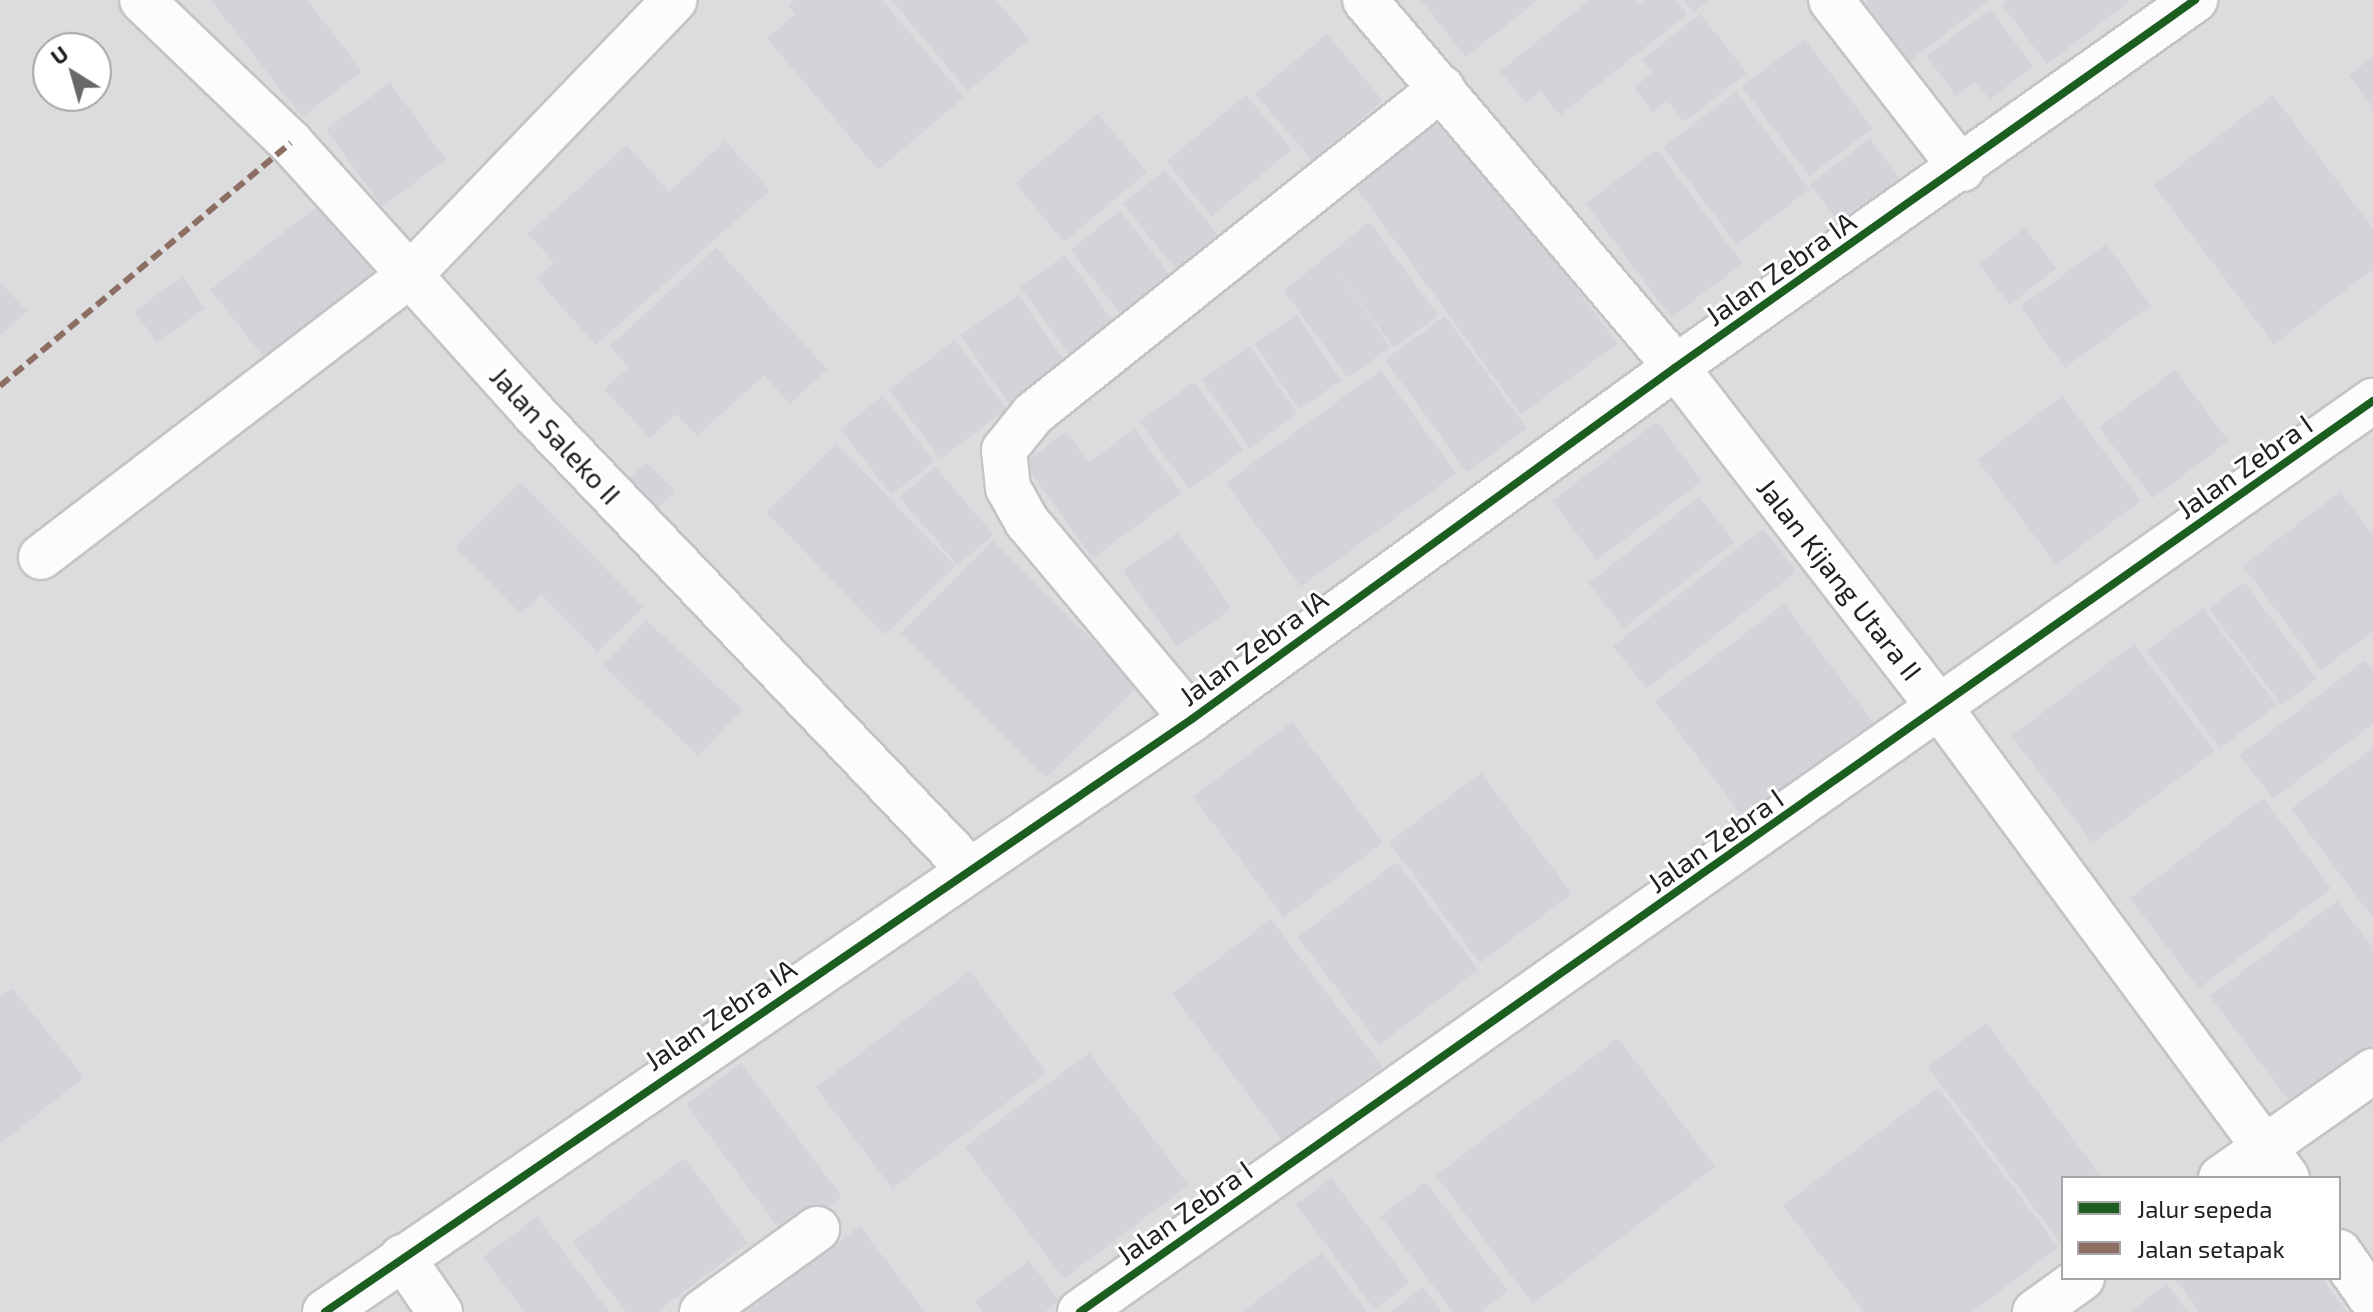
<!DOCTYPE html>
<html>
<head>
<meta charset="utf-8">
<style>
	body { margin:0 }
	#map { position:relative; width:2373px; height:1312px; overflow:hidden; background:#ebeaef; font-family:"Exo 2",sans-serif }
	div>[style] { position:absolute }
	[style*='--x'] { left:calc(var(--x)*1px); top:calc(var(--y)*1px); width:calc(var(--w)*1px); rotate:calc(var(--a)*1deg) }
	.residential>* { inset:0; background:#dcdbde }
	.building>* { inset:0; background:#d3d3d8; transform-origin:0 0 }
	.roads { filter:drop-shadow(2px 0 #c4c4c6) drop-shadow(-2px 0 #c4c4c6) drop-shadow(0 2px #c4c4c6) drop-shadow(0 -2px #c4c4c6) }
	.street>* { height:44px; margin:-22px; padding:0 22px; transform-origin:22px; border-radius:22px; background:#fcfcfd }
	.quiet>* { height:6px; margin-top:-3px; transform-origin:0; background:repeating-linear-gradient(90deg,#8d6e63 0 12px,transparent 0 18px) }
	.cycleway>* { height:8px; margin:-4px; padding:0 4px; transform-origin:4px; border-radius:4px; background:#1b5e20 }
	span { translate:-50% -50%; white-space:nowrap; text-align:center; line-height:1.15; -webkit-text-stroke:6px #fff; paint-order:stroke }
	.street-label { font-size:28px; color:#212121 }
	.legend { position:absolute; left:2061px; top:1176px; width:280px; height:104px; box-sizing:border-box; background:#fff; border:2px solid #a6a6a6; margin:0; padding:10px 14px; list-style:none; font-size:24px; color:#212121 }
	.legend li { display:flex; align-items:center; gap:16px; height:40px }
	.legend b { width:40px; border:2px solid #a6a6a6 }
	.north { position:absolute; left:32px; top:32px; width:80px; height:80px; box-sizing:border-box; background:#fff; border:2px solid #a6a6a6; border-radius:50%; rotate:323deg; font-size:22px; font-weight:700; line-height:32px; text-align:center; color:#212121 }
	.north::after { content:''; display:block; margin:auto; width:28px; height:36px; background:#686769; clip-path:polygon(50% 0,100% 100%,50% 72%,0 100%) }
</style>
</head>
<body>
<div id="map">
	<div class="residential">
		<div style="clip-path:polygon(evenodd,0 0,2373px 0,2373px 1312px,0 1312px,0 0,48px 48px,96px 48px,96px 96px,48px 96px,48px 48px,0 0,2063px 1178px,2339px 1178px,2339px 1278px,2063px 1278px,2063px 1178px)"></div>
	</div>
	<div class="building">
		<div style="clip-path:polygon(211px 0,307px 0,362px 71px,302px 117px)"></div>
		<div style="clip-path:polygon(794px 0,882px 0,964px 97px,878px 170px,767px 38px,796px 14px,788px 5px)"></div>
		<div style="clip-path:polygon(891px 0,996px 0,1029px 39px,968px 91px)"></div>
		<div style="clip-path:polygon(1421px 0,1538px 0,1466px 57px)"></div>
		<div style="clip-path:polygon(1590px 0,1634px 0,1638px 5px,1644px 0,1676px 0,1687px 14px,1560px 115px,1541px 91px,1526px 103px,1500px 71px)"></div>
		<div style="clip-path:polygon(1683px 0,1708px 0,1693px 12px)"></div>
		<div style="clip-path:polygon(1868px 0,1989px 0,1908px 62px,1863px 4px)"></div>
		<div style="clip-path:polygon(2009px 0,2131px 0,2047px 64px,2002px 5px)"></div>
		<div style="clip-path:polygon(1990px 9px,2033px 67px,1989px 99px,1976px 81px,1956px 96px,1927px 56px)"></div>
		<div style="clip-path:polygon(1700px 14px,1747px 73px,1684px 122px,1667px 101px,1653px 112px,1634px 88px,1652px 73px,1642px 60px)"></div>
		<div style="left:1327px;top:34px;width:87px;height:93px;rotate:50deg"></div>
		<div style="left:1805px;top:39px;width:112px;height:79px;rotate:53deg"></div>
		<div style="clip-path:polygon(2373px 57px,2373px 107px,2349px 75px)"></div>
		<div style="left:390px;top:83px;width:95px;height:79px;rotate:54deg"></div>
		<div style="left:1736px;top:92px;width:122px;height:91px;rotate:53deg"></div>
		<div style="left:1246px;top:95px;width:71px;height:104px;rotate:50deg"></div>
		<div style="clip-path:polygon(2273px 95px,2373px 229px,2373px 269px,2274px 344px,2154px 185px)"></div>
		<div style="left:1445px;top:107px;width:293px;height:119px;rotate:54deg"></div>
		<div style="left:1098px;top:114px;width:76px;height:108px;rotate:50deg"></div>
		<div style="left:1870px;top:139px;width:56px;height:75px;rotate:53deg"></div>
		<div style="clip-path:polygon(725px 141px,770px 190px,596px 345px,536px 278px,554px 262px,528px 234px,627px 145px,669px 192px)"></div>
		<div style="left:1657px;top:150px;width:142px;height:89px;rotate:53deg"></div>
		<div style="left:1165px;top:170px;width:98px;height:54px;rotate:51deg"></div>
		<div style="left:320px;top:204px;width:97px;height:139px;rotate:52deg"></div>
		<div style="left:1120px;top:211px;width:96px;height:63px;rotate:52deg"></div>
		<div style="clip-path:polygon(1369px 222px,1438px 315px,1394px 348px,1334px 267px,1390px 347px,1348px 378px,1284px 291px)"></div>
		<div style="left:2025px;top:228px;width:51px;height:59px;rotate:52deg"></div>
		<div style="left:2106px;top:244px;width:76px;height:106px;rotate:54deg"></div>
		<div style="clip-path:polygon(716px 248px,827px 369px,790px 404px,764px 375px,697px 436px,676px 414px,650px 438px,604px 389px,629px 367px,610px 346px)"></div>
		<div style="left:1065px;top:255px;width:98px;height:55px;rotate:54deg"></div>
		<div style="left:183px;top:277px;width:38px;height:59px;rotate:55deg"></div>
		<div style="clip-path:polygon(0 282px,27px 311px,0 336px)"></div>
		<div style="left:1018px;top:295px;width:90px;height:70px;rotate:55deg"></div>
		<div style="left:1297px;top:315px;width:79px;height:51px;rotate:56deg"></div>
		<div style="left:1445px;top:316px;width:139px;height:74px;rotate:54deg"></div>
		<div style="left:955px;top:340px;width:86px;height:83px;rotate:53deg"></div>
		<div style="left:1250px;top:346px;width:83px;height:59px;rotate:55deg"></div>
		<div style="left:1381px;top:370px;width:128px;height:192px;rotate:54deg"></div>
		<div style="left:2175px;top:370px;width:89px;height:95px;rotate:53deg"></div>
		<div style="left:1194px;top:382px;width:84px;height:67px;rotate:54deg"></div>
		<div style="left:883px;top:396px;width:83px;height:54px;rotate:52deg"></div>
		<div style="left:2062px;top:396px;width:131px;height:106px;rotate:53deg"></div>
		<div style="left:1657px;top:422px;width:74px;height:131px;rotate:53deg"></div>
		<div style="clip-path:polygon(1135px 429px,1181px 493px,1093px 558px,1024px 463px,1066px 432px,1089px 462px)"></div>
		<div style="left:837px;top:444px;width:170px;height:98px;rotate:46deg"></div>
		<div style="left:646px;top:462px;width:41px;height:28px;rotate:45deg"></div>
		<div style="left:935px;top:467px;width:89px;height:47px;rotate:49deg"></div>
		<div style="clip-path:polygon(521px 482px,643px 607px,597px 652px,541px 594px,521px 614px,455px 547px)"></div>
		<div style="clip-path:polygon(2340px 492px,2373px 535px,2373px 631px,2321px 670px,2243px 566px)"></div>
		<div style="left:1699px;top:497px;width:57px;height:140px;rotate:52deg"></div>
		<div style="left:1763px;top:529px;width:54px;height:190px;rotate:52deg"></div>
		<div style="left:1178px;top:532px;width:93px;height:67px;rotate:55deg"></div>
		<div style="left:993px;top:541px;width:205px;height:130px;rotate:45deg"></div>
		<div style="left:2244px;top:582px;width:121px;height:44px;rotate:53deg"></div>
		<div style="left:1784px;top:604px;width:150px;height:161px;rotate:53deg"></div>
		<div style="left:2203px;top:608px;width:122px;height:71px;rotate:53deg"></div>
		<div style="left:646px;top:620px;width:131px;height:63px;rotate:43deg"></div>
		<div style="left:2134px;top:644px;width:134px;height:153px;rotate:53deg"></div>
		<div style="clip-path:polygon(2365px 660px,2373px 671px,2373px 724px,2273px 799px,2240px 755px)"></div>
		<div style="left:1292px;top:722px;width:151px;height:124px;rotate:53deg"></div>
		<div style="clip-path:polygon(2373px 748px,2373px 918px,2291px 809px)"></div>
		<div style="left:1481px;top:773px;width:151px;height:115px;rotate:53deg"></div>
		<div style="left:2263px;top:798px;width:113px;height:166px;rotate:53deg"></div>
		<div style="left:1397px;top:862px;width:135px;height:124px;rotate:53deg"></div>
		<div style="clip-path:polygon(2337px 901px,2373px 948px,2373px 1046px,2293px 1106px,2210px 996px)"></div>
		<div style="left:1271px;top:919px;width:185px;height:124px;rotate:53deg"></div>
		<div style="left:970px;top:971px;width:127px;height:193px;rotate:53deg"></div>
		<div style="clip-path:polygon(12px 988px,84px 1077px,0 1144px,0 997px)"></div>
		<div style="clip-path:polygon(1986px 1023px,2102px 1178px,2063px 1178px,2063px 1246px,1928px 1067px)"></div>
		<div style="left:1618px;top:1038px;width:161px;height:228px;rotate:53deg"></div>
		<div style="left:1089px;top:1053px;width:165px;height:156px;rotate:53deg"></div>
		<div style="left:741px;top:1063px;width:168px;height:69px;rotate:53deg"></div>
		<div style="clip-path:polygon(1938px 1088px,2058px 1247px,1972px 1312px,1864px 1312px,1783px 1205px)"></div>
		<div style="clip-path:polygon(685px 1158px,748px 1243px,657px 1312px,626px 1312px,573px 1242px)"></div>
		<div style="left:1331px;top:1178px;width:131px;height:44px;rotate:53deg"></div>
		<div style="clip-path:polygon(1426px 1182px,1508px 1291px,1480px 1312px,1453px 1312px,1381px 1216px)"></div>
		<div style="clip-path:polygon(537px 1217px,609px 1312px,525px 1312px,483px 1257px)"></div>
		<div style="clip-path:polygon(860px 1226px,925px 1312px,746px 1312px)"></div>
		<div style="clip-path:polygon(1322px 1252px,1367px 1312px,1242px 1312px)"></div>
		<div style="clip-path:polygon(1029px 1261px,1059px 1301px,1044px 1312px,983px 1312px,975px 1302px)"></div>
		<div style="clip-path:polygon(2174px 1278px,2322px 1278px,2347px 1312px,2200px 1312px)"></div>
		<div style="clip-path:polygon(2167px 1284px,2188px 1312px,2130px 1312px)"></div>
		<div style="clip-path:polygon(1423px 1287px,1441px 1312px,1390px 1312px)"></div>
	</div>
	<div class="roads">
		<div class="street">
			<div style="--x:142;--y:0;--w:207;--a:43.8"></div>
			<div style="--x:291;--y:143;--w:362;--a:48"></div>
			<div style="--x:533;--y:412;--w:633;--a:46.34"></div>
			<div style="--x:1365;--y:0;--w:481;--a:49.7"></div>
			<div style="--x:1676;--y:367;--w:431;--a:52.3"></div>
			<div style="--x:1940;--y:708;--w:584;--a:53.56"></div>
			<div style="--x:1831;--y:0;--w:214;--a:52.2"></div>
			<div style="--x:41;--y:557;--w:463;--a:-37.4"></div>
			<div style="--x:409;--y:276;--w:383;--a:-46.1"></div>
			<div style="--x:1192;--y:719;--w:257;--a:-129.9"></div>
			<div style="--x:1027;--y:522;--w:39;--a:-119"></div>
			<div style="--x:1008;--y:488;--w:38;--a:-96"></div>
			<div style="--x:1004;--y:450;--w:46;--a:-51.1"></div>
			<div style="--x:1033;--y:414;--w:523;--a:-38.56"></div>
			<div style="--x:2221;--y:1178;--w:186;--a:-35.1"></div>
			<div style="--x:2339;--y:1252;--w:60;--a:55.2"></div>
			<div style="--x:402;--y:1257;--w:67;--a:55.4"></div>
			<div style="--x:325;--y:1312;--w:1050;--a:-34.37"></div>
			<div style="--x:1192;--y:719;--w:598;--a:-36.03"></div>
			<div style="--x:1676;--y:367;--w:636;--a:-35.27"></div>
			<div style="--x:702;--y:1312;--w:142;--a:-35.8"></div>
			<div style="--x:1080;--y:1312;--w:1582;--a:-35.17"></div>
			<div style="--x:2035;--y:1312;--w:58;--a:-35.9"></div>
		</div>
	</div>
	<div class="quiet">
		<div style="--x:0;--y:386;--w:379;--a:-39.9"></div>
	</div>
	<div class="cycleway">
		<div style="--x:325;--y:1312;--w:1050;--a:-34.37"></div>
		<div style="--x:1192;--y:719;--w:598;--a:-36.03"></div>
		<div style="--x:1676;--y:367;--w:636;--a:-35.27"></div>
		<div style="--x:1080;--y:1312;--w:1582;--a:-35.17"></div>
	</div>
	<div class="street-label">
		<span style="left:1780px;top:268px;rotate:-35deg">Jalan Zebra IA</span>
		<span style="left:556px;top:435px;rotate:47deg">Jalan Saleko II</span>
		<span style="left:2244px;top:466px;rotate:-35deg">Jalan Zebra I</span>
		<span style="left:1840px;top:579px;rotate:52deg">Jalan Kijang Utara II</span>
		<span style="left:1253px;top:647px;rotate:-36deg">Jalan Zebra IA</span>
		<span style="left:1715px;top:840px;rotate:-35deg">Jalan Zebra I</span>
		<span style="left:720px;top:1014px;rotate:-34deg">Jalan Zebra IA</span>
		<span style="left:1184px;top:1212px;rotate:-35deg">Jalan Zebra I</span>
	</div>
	<ul class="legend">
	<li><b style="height:10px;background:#1b5e20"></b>Jalur sepeda</li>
	<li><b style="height:10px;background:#8d6e63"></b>Jalan setapak</li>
	</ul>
	<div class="north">U</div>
</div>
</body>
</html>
